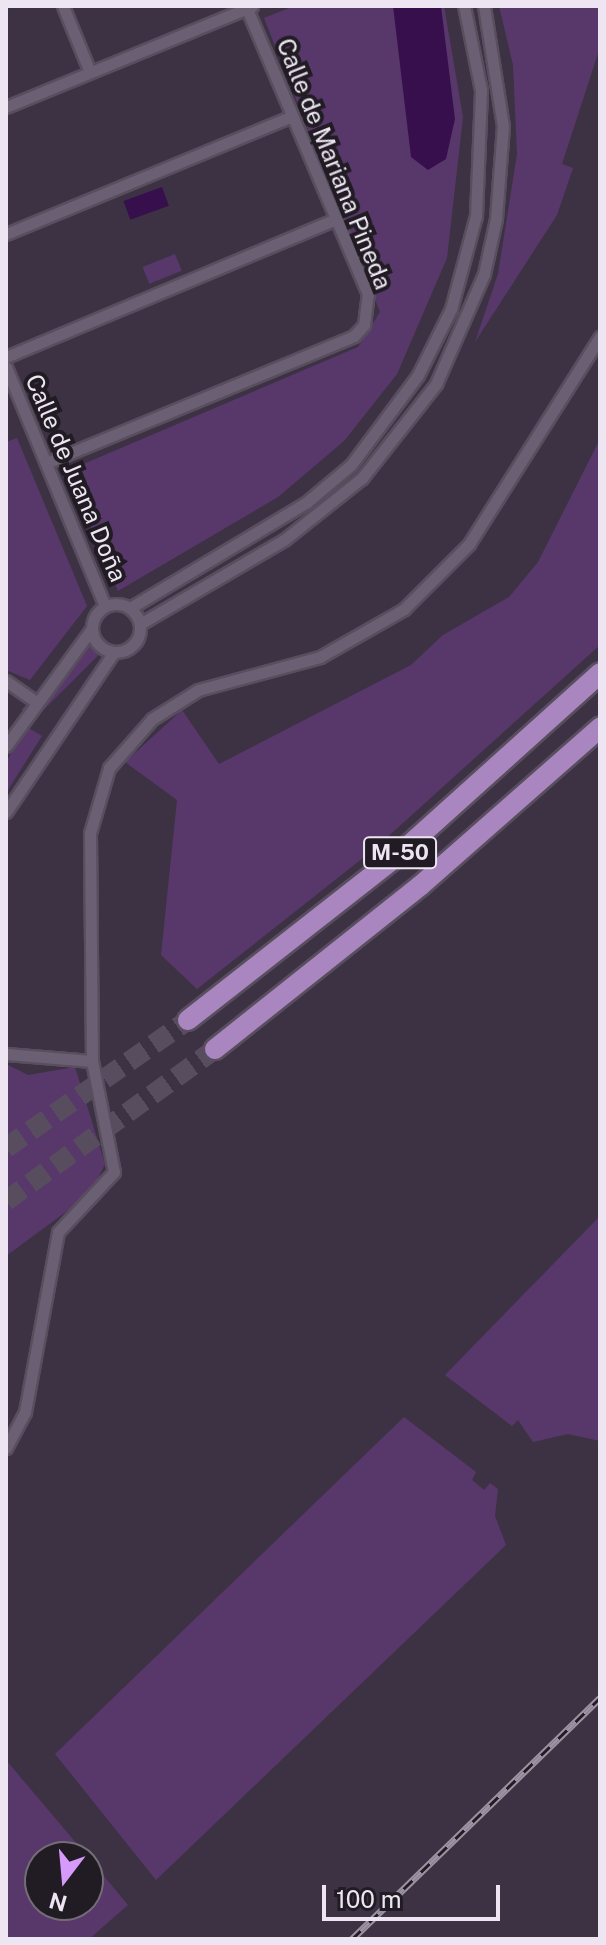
<!DOCTYPE html>
<html>
<head>
<meta charset="utf-8">
<style>
	body { margin:0 }
	#map { position:relative; width:606px; height:1945px; overflow:hidden; background:#3c3244; font-family:"Public Sans",sans-serif }
	div>[style] { position:absolute }
	[style*='--x'] { left:calc(var(--x)*1px); top:calc(var(--y)*1px); width:calc(var(--w)*1px); rotate:calc(var(--a)*1deg) }
	.green>* { inset:0; background:#58386b; transform-origin:0 0 }
	.water>* { inset:0; background:#370f4c; transform-origin:0 0 }
	.highway-tunnel>* { height:20px; margin-top:-10px; transform-origin:0; background:repeating-linear-gradient(90deg,#574d5e 0 20px,transparent 0 30px) }
	.roads { filter:drop-shadow(2px 0 #584e5e) drop-shadow(-2px 0 #584e5e) drop-shadow(0 2px #584e5e) drop-shadow(0 -2px #584e5e) }
	.street>* { height:11px; margin:-5.5px; padding:0 5.5px; transform-origin:5.5px; border-radius:5.5px; background:#6b5f73 }
	.street>.ring { margin:-5.5px; padding:0; box-sizing:content-box; background:none; border:11px solid #6b5f73; border-radius:50% }
	.highway>* { height:20px; margin:-10px; padding:0 10px; transform-origin:10px; border-radius:10px; background:#a986c0 }
	.rail>* { height:7px; margin-top:-3.5px; transform-origin:0; background:repeating-linear-gradient(90deg,#211c24 0 12px,#9c93a2 0 24px); box-sizing:border-box; border-block:2px solid #9c93a2 }
	span { translate:-50% -50%; white-space:nowrap; text-align:center; line-height:1.15; -webkit-text-stroke:8px #211c24; paint-order:stroke }
	.shield-label span { padding:2px 6px; background:#211c24; border:2px solid; border-radius:6px; -webkit-text-stroke-width:0 }
	.shield-label { font-size:22px; color:#ede6f2; font-weight:700 }
	.street-label { font-size:24px; color:#ede6f2 }
	.frame { position:absolute; inset:0; border:8px solid #ede6f2; pointer-events:none }
	.north { position:absolute; left:24px; top:1841px; width:80px; height:80px; box-sizing:border-box; background:#211c24; border:2px solid #736d76; border-radius:50%; rotate:196deg; font-size:22px; font-weight:700; line-height:32px; text-align:center; color:#ede6f2 }
	.north::after { content:''; display:block; margin:auto; width:28px; height:36px; background:#d69bfa; clip-path:polygon(50% 0,100% 100%,50% 72%,0 100%) }
	.scale { position:absolute; left:322px; top:1885px; width:178px; height:36px; box-sizing:border-box; border:4px solid #ede6f2; border-top:0; padding-left:10px; font-size:24px; line-height:28px; white-space:nowrap; color:#ede6f2; -webkit-text-stroke:6px #211c24; paint-order:stroke }
</style>
</head>
<body>
<div id="map">
	<div class="green">
		<div style="clip-path:polygon(294px 6px,444px 6px,463px 117px,447px 258px,397px 374px,344px 441px,278px 497px,118px 591px,67px 471px,358px 347px,380px 312px,264px 18px)"></div>
		<div style="clip-path:polygon(499px 6px,600px 6px,600px 47px,562px 164px,573px 168px,557px 215px,475px 342px,498px 274px,517px 154px,513px 65px)"></div>
		<div style="left:175px;top:254px;width:18px;height:35px;rotate:68deg"></div>
		<div style="clip-path:polygon(17px 438px,87px 606px,30px 680px,6px 670px,6px 442px)"></div>
		<div style="clip-path:polygon(600px 439px,600px 645px,373px 850px,197px 989px,161px 955px,177px 800px,125px 762px,182px 710px,219px 764px,411px 665px,443px 635px,509px 597px,538px 562px)"></div>
		<div style="left:88px;top:643px;width:16px;height:94px;rotate:45deg"></div>
		<div style="clip-path:polygon(27px 727px,42px 736px,6px 793px,6px 762px)"></div>
		<div style="clip-path:polygon(6px 1064px,28px 1075px,75px 1067px,105px 1164px,90px 1194px,6px 1256px)"></div>
		<div style="clip-path:polygon(600px 1216px,600px 1441px,568px 1434px,533px 1442px,518px 1420px,512px 1426px,445px 1375px)"></div>
		<div style="clip-path:polygon(404px 1417px,476px 1472px,472px 1480px,484px 1490px,490px 1483px,498px 1489px,495px 1516px,506px 1545px,156px 1880px,55px 1754px)"></div>
		<div style="clip-path:polygon(6px 1760px,88px 1857px,40px 1857px,40px 1905px,88px 1905px,88px 1857px,128px 1905px,89px 1939px,6px 1939px)"></div>
	</div>
	<div class="water">
		<div style="clip-path:polygon(393px 6px,441px 6px,455px 119px,446px 159px,428px 170px,411px 157px)"></div>
		<div style="left:162px;top:187px;width:20px;height:41px;rotate:70deg"></div>
	</div>
	<div class="highway-tunnel">
		<div style="--x:6;--y:1148;--w:223;--a:-35.1"></div>
		<div style="--x:6;--y:1201;--w:258;--a:-36"></div>
	</div>
	<div class="roads">
		<div class="street">
			<div style="--x:63;--y:6;--w:71;--a:67.8"></div>
			<div style="--x:6;--y:107;--w:266;--a:-22.3"></div>
			<div style="--x:6;--y:234;--w:309;--a:-22.4"></div>
			<div style="--x:6;--y:357;--w:358;--a:-22.7"></div>
			<div style="--x:6;--y:367;--w:259;--a:67.5"></div>
			<div style="--x:46;--y:463;--w:333;--a:-22.4"></div>
			<div style="--x:354;--y:336;--w:15;--a:-48"></div>
			<div style="--x:364;--y:325;--w:31;--a:-83"></div>
			<div style="--x:368;--y:294;--w:310;--a:-113"></div>
			<div class="ring" style="left:92px;top:604px;width:37px;height:37px"></div>
			<div style="--x:130;--y:608;--w:206;--a:-30.9"></div>
			<div style="--x:307;--y:502;--w:57;--a:-40.1"></div>
			<div style="--x:351;--y:465;--w:112;--a:-53.3"></div>
			<div style="--x:418;--y:375;--w:74;--a:-63.4"></div>
			<div style="--x:451;--y:309;--w:96;--a:-75"></div>
			<div style="--x:476;--y:216;--w:126;--a:-87.7"></div>
			<div style="--x:481;--y:90;--w:86;--a:-101.4"></div>
			<div style="--x:140;--y:624;--w:167;--a:-30.3"></div>
			<div style="--x:284;--y:540;--w:100;--a:-38.5"></div>
			<div style="--x:362;--y:478;--w:120;--a:-51.8"></div>
			<div style="--x:436;--y:384;--w:120;--a:-66.4"></div>
			<div style="--x:484;--y:274;--w:56;--a:-77.7"></div>
			<div style="--x:496;--y:219;--w:93;--a:-85.7"></div>
			<div style="--x:503;--y:126;--w:121;--a:-99"></div>
			<div style="--x:6;--y:681;--w:35;--a:35"></div>
			<div style="--x:6;--y:746;--w:144;--a:-53.8"></div>
			<div style="--x:6;--y:812;--w:193;--a:-56"></div>
			<div style="--x:6;--y:1054;--w:86;--a:4.7"></div>
			<div style="--x:6;--y:1448;--w:41;--a:-62.2"></div>
			<div style="--x:25;--y:1412;--w:183;--a:-79.6"></div>
			<div style="--x:58;--y:1232;--w:82;--a:-47"></div>
			<div style="--x:114;--y:1172;--w:113;--a:-101.2"></div>
			<div style="--x:92;--y:1061;--w:228;--a:-90.5"></div>
			<div style="--x:90;--y:833;--w:68;--a:-73.7"></div>
			<div style="--x:109;--y:768;--w:65;--a:-48.7"></div>
			<div style="--x:152;--y:719;--w:54;--a:-32.2"></div>
			<div style="--x:198;--y:690;--w:126;--a:-15.1"></div>
			<div style="--x:320;--y:657;--w:97;--a:-29.7"></div>
			<div style="--x:404;--y:609;--w:92;--a:-45"></div>
			<div style="--x:469;--y:544;--w:245;--a:-57.7"></div>
		</div>
		<div class="highway">
			<div style="--x:188;--y:1020;--w:264;--a:-38.1"></div>
			<div style="--x:396;--y:857;--w:275;--a:-42"></div>
			<div style="--x:215;--y:1049;--w:262;--a:-38.5"></div>
			<div style="--x:420;--y:886;--w:240;--a:-41.3"></div>
		</div>
	</div>
	<div class="rail">
		<div style="--x:352;--y:1939;--w:346;--a:-44.2"></div>
	</div>
	<div class="shield-label">
		<span style="left:400px;top:853px">M-50</span>
	</div>
	<div class="street-label">
		<span style="left:334px;top:164px;rotate:68deg">Calle de Mariana Pineda</span>
		<span style="left:76px;top:478px;rotate:67deg">Calle de Juana Doña</span>
	</div>
	<div class="frame"></div>
	<div class="north">N</div>
	<div class="scale">100 m</div>
</div>
</body>
</html>
